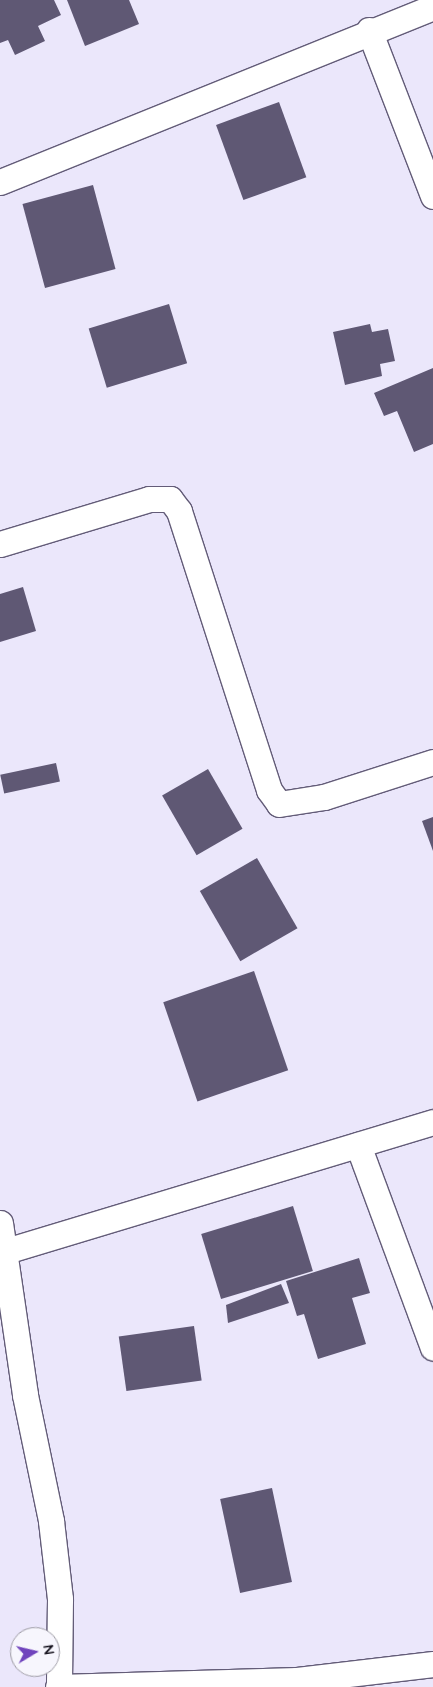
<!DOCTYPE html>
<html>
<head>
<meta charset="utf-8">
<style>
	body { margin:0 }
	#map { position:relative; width:433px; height:1687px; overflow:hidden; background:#ebe7fb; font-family:Quicksand,sans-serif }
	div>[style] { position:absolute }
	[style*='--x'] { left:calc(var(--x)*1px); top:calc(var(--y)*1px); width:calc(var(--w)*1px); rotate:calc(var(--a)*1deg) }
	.building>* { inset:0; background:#5f5874; transform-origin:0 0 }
	.roads { filter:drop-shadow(1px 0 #635c78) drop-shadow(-1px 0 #635c78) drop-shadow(0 1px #635c78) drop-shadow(0 -1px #635c78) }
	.minor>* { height:25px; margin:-12.5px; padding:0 12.5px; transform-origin:12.5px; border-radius:12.5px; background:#fff }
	span { translate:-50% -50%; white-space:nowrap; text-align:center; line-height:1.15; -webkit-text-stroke:5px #f7f6fd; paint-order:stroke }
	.north { position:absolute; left:10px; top:1627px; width:50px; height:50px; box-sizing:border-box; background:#f7f6fd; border:1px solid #9d9ba4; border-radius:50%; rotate:81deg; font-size:14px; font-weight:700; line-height:20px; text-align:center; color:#16131e }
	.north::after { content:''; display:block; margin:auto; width:18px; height:22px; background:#7044bd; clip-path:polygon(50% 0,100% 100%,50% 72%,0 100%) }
</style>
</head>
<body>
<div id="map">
	<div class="building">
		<div style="clip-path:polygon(0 0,54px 0,61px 15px,38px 26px,45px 41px,15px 55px,8px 40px,0 43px)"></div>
		<div style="clip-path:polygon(67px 0,129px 0,139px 24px,85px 46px)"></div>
		<div style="left:279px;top:102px;width:80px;height:67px;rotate:70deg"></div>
		<div style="left:93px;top:185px;width:87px;height:73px;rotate:75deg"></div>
		<div style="left:169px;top:304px;width:62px;height:84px;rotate:73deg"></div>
		<div style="clip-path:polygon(370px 324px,372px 332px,388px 329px,395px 361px,380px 364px,382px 376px,345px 385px,333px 332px)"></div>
		<div style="clip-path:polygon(433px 368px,433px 444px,414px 452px,397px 411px,384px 416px,374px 393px)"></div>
		<div style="clip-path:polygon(23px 587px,36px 631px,0 642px,0 594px)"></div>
		<div style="left:56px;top:763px;width:19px;height:57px;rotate:78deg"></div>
		<div style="left:208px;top:769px;width:69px;height:53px;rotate:60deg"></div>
		<div style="clip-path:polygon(433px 817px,433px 851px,422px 821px)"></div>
		<div style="left:257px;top:858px;width:81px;height:66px;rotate:60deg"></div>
		<div style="left:254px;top:971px;width:105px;height:96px;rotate:71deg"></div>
		<div style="left:293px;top:1206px;width:68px;height:96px;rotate:73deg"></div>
		<div style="clip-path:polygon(359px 1258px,370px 1293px,352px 1298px,366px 1344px,318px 1359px,304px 1314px,297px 1316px,286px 1281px)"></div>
		<div style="clip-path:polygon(281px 1284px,289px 1303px,228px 1323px,226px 1305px)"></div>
		<div style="left:194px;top:1326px;width:55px;height:76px;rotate:82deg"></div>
		<div style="left:272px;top:1488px;width:96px;height:53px;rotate:78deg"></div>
	</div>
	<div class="roads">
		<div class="minor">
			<div style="--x:369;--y:30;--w:178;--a:68.9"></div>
			<div style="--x:0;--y:182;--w:467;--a:-22"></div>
			<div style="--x:0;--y:544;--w:156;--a:-16.8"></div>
			<div style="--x:149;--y:499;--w:21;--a:0"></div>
			<div style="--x:170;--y:499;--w:15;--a:53"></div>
			<div style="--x:179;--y:511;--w:293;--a:72.1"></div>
			<div style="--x:269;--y:790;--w:17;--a:54"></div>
			<div style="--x:279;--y:804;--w:46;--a:-8.8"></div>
			<div style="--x:324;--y:797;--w:114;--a:-17.8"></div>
			<div style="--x:358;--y:1145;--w:216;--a:69.7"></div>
			<div style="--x:0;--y:1223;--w:174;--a:81.7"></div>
			<div style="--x:25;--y:1395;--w:129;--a:78.3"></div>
			<div style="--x:51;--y:1521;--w:79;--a:83.4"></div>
			<div style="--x:60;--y:1599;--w:87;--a:90.7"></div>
			<div style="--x:6;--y:1251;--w:446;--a:-16.8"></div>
			<div style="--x:58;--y:1687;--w:239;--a:-1.7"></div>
			<div style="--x:297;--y:1680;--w:137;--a:-6.7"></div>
		</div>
	</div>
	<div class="north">N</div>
</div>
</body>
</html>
